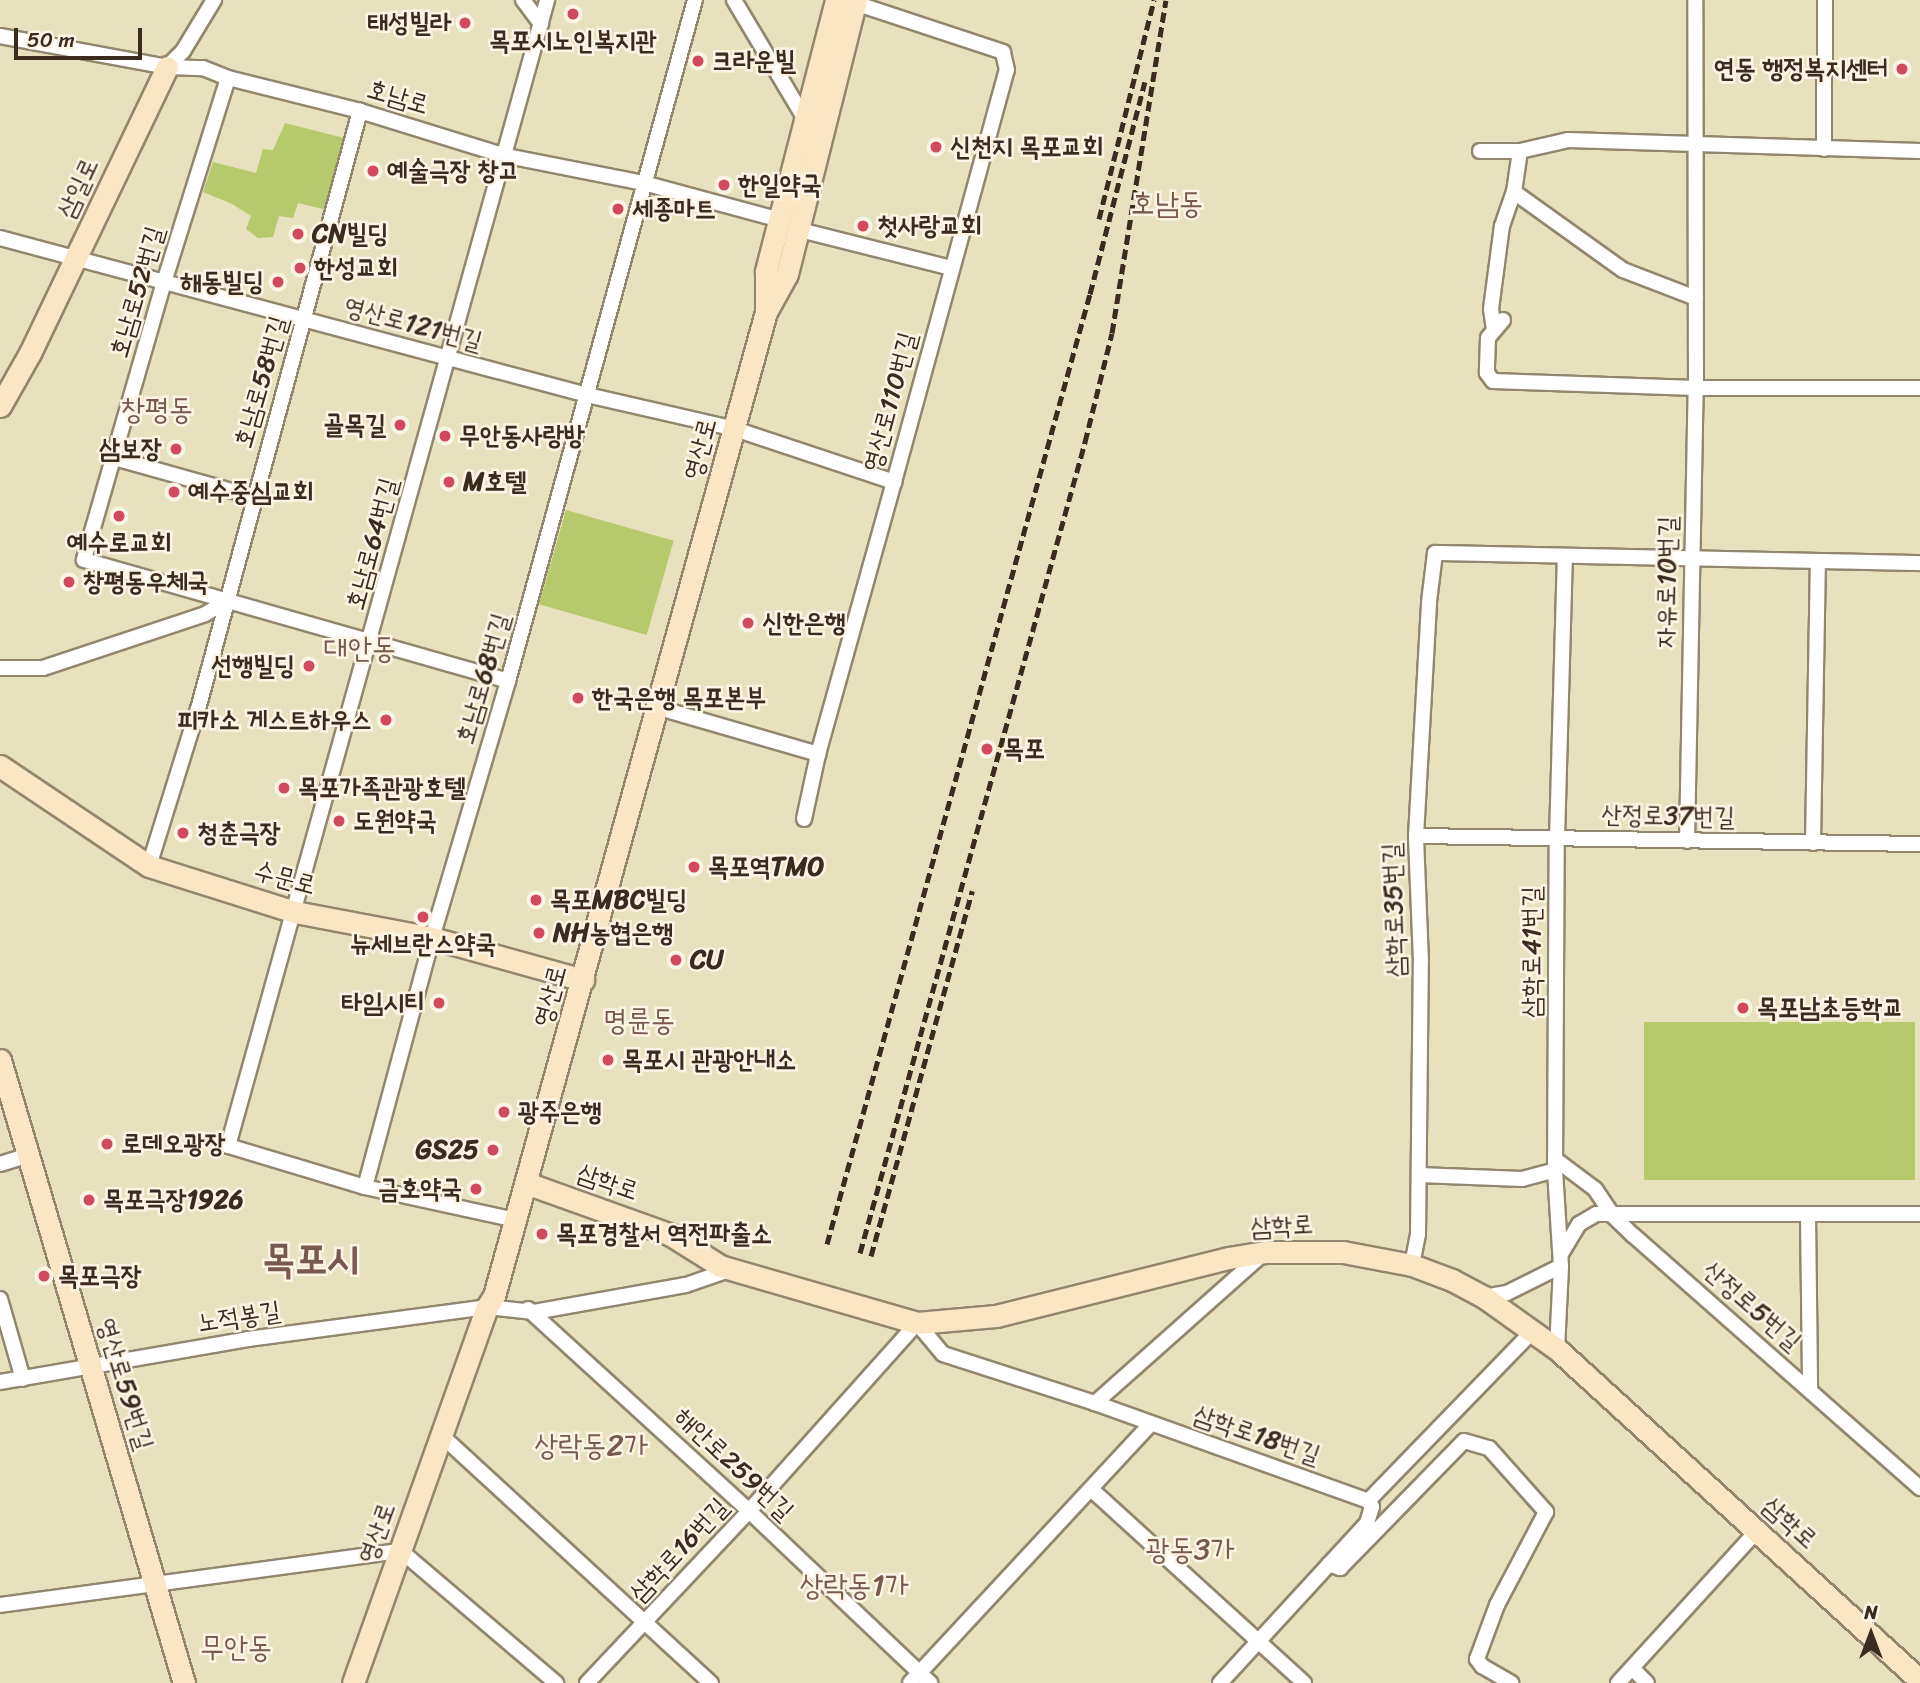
<!DOCTYPE html>
<html>
<head>
<meta charset="utf-8">
<style>
	body { margin:0 }
	#map { position:relative; width:1920px; height:1683px; overflow:hidden; background:#e8e1bd; font-family:Sriracha,"Poor Story",sans-serif }
	div>[style] { position:absolute }
	[style*='--x'] { left:calc(var(--x)*1px); top:calc(var(--y)*1px); width:calc(var(--w)*1px); rotate:calc(var(--a)*1deg) }
	.green>* { inset:0; background:#b6c96d; transform-origin:0 0 }
	.roads { filter:drop-shadow(2px 0 #92866e) drop-shadow(-2px 0 #92866e) drop-shadow(0 2px #92866e) drop-shadow(0 -2px #92866e) }
	.street>* { height:14px; margin:-7px; padding:0 7px; transform-origin:7px; border-radius:7px; background:#fff }
	.secondary>* { height:21px; margin:-10.5px; padding:0 10.5px; transform-origin:10.5px; border-radius:10.5px; background:#fbe6c4 }
	.rail>* { height:5px; margin-top:-2.5px; transform-origin:0; background:repeating-linear-gradient(90deg,#3b2a1e 0 10px,transparent 0 15px) }
	.dots>* { width:19px; height:19px; translate:-50% -50%; box-sizing:border-box; border:4px solid #fcf5e5; border-radius:50% }
	span { translate:-50% -50%; white-space:nowrap; text-align:center; line-height:1.15; -webkit-text-stroke:5px #fcf5e5; paint-order:stroke }
	.poi-label { font-size:26px; color:#3b2a1e; font-weight:700 }
	.right { translate:-100% -50%; text-align:right }
	.left { translate:0 -50%; text-align:left }
	.street-label { font-size:26px; color:#3b2a1e }
	.quarter-label { font-size:30px; color:#78594b }
	.town-label { font-size:40px; color:#78594b; font-weight:700 }
	.north { position:absolute; left:1836px; top:1599px; width:70px; height:70px; -webkit-text-stroke:5px #fcf5e5; paint-order:stroke; rotate:0deg; font-size:19px; font-weight:700; line-height:28px; text-align:center; color:#3b2a1e }
	.north::after { content:''; display:block; margin:auto; width:24px; height:32px; background:#3b2a1e; clip-path:polygon(50% 0,100% 100%,50% 72%,0 100%) }
	.scale { position:absolute; left:14px; top:28px; width:128px; height:32px; box-sizing:border-box; border:4px solid #3b2a1e; border-top:0; padding-left:9px; font-size:21px; line-height:24px; white-space:nowrap; color:#3b2a1e; -webkit-text-stroke:5px #fcf5e5; paint-order:stroke }
</style>
</head>
<body>
<div id="map">
	<div class="green">
		<div style="clip-path:polygon(285px 123px,344px 138px,327px 210px,298px 203px,293px 218px,279px 216px,273px 237px,258px 238px,246px 229px,251px 216px,232px 204px,203px 192px,213px 162px,256px 173px,263px 149px,273px 150px)"></div>
		<div style="left:566px;top:510px;width:112px;height:98px;rotate:16deg"></div>
		<div style="left:1644px;top:1022px;width:271px;height:158px"></div>
	</div>
	<div class="roads">
		<div class="street">
			<div style="--x:523;--y:0;--w:30;--a:53"></div>
			<div style="--x:734;--y:0;--w:139;--a:59.2"></div>
			<div style="--x:0;--y:36;--w:170;--a:10.5"></div>
			<div style="--x:167;--y:67;--w:36;--a:2"></div>
			<div style="--x:203;--y:68;--w:27;--a:22"></div>
			<div style="--x:228;--y:78;--w:136;--a:14"></div>
			<div style="--x:360;--y:111;--w:149;--a:17.2"></div>
			<div style="--x:502;--y:155;--w:145;--a:11.2"></div>
			<div style="--x:644;--y:183;--w:141;--a:15.2"></div>
			<div style="--x:167;--y:67;--w:23;--a:-45"></div>
			<div style="--x:183;--y:51;--w:60;--a:-58.7"></div>
			<div style="--x:228;--y:78;--w:214;--a:107.4"></div>
			<div style="--x:164;--y:282;--w:289;--a:106.1"></div>
			<div style="--x:84;--y:560;--w:441;--a:15.9"></div>
			<div style="--x:1824;--y:149;--w:149;--a:-89.6"></div>
			<div style="--x:1480;--y:151;--w:40;--a:0"></div>
			<div style="--x:1520;--y:151;--w:49;--a:-12.9"></div>
			<div style="--x:1568;--y:140;--w:352;--a:1.8"></div>
			<div style="--x:1514;--y:192;--w:134;--a:35.6"></div>
			<div style="--x:1623;--y:270;--w:78;--a:21"></div>
			<div style="--x:800;--y:230;--w:156;--a:14.1"></div>
			<div style="--x:0;--y:238;--w:608;--a:14.97"></div>
			<div style="--x:587;--y:395;--w:152;--a:12.9"></div>
			<div style="--x:735;--y:429;--w:168;--a:18.4"></div>
			<div style="--x:1503;--y:320;--w:23;--a:130"></div>
			<div style="--x:1488;--y:338;--w:35;--a:92"></div>
			<div style="--x:1487;--y:373;--w:10;--a:53"></div>
			<div style="--x:1493;--y:381;--w:203;--a:2"></div>
			<div style="--x:1696;--y:388;--w:224;--a:0"></div>
			<div style="--x:1494;--y:330;--w:21;--a:-98"></div>
			<div style="--x:1491;--y:309;--w:84;--a:-82.5"></div>
			<div style="--x:1502;--y:226;--w:36;--a:-71"></div>
			<div style="--x:1514;--y:192;--w:41;--a:-81.7"></div>
			<div style="--x:114;--y:458;--w:145;--a:15.6"></div>
			<div style="--x:0;--y:668;--w:43;--a:0"></div>
			<div style="--x:43;--y:668;--w:171;--a:-18.4"></div>
			<div style="--x:205;--y:614;--w:24;--a:-30"></div>
			<div style="--x:659;--y:708;--w:166;--a:16.1"></div>
			<div style="--x:818;--y:754;--w:282;--a:-74.4"></div>
			<div style="--x:894;--y:482;--w:427;--a:-74.7"></div>
			<div style="--x:1007;--y:70;--w:18;--a:-103"></div>
			<div style="--x:1003;--y:52;--w:156;--a:-161.7"></div>
			<div style="--x:804;--y:819;--w:66;--a:-77.8"></div>
			<div style="--x:1416;--y:836;--w:504;--a:0.91"></div>
			<div style="--x:1687;--y:841;--w:453;--a:-88.9"></div>
			<div style="--x:1696;--y:388;--w:388;--a:-90.1"></div>
			<div style="--x:1813;--y:843;--w:282;--a:-89"></div>
			<div style="--x:149;--y:866;--w:164;--a:-72.7"></div>
			<div style="--x:198;--y:709;--w:620;--a:-74.84"></div>
			<div style="--x:1555;--y:1159;--w:50;--a:36.9"></div>
			<div style="--x:1595;--y:1189;--w:32;--a:56"></div>
			<div style="--x:1613;--y:1216;--w:28;--a:44"></div>
			<div style="--x:1633;--y:1235;--w:383;--a:41.4"></div>
			<div style="--x:0;--y:1164;--w:28;--a:-17"></div>
			<div style="--x:1419;--y:1175;--w:103;--a:2.2"></div>
			<div style="--x:1522;--y:1179;--w:34;--a:-15"></div>
			<div style="--x:365;--y:1187;--w:258;--a:-74.9"></div>
			<div style="--x:432;--y:938;--w:268;--a:-73.5"></div>
			<div style="--x:508;--y:681;--w:706;--a:-74.65"></div>
			<div style="--x:1808;--y:1215;--w:173;--a:89.3"></div>
			<div style="--x:516;--y:1220;--w:155;--a:-167.7"></div>
			<div style="--x:365;--y:1187;--w:143;--a:-163.3"></div>
			<div style="--x:228;--y:1146;--w:1190;--a:-74.44"></div>
			<div style="--x:1561;--y:1254;--w:35;--a:-59"></div>
			<div style="--x:1579;--y:1224;--w:20;--a:-30"></div>
			<div style="--x:1596;--y:1214;--w:324;--a:0"></div>
			<div style="--x:1412;--y:1265;--w:32;--a:-79"></div>
			<div style="--x:1418;--y:1234;--w:272;--a:-89.4"></div>
			<div style="--x:1421;--y:962;--w:126;--a:-92.3"></div>
			<div style="--x:1416;--y:836;--w:234;--a:-86.8"></div>
			<div style="--x:1429;--y:602;--w:49;--a:-83"></div>
			<div style="--x:1435;--y:553;--w:485;--a:1.2"></div>
			<div style="--x:1484;--y:1297;--w:23;--a:-10"></div>
			<div style="--x:1507;--y:1293;--w:60;--a:-26.6"></div>
			<div style="--x:0;--y:1299;--w:83;--a:74"></div>
			<div style="--x:528;--y:1309;--w:299;--a:42.4"></div>
			<div style="--x:749;--y:1511;--w:250;--a:43.5"></div>
			<div style="--x:1557;--y:1349;--w:83;--a:-87.2"></div>
			<div style="--x:1561;--y:1266;--w:96;--a:-93.6"></div>
			<div style="--x:1555;--y:1170;--w:331;--a:-89.7"></div>
			<div style="--x:1557;--y:839;--w:283;--a:-88.4"></div>
			<div style="--x:0;--y:1382;--w:252;--a:-9.8"></div>
			<div style="--x:248;--y:1339;--w:241;--a:-7.6"></div>
			<div style="--x:487;--y:1307;--w:47;--a:6.1"></div>
			<div style="--x:534;--y:1312;--w:154;--a:-10.1"></div>
			<div style="--x:686;--y:1285;--w:49;--a:-19.2"></div>
			<div style="--x:1095;--y:1403;--w:226;--a:-41.6"></div>
			<div style="--x:441;--y:1435;--w:367;--a:42.6"></div>
			<div style="--x:1091;--y:1489;--w:288;--a:42.3"></div>
			<div style="--x:1368;--y:1501;--w:237;--a:-45.9"></div>
			<div style="--x:1329;--y:1564;--w:12;--a:20"></div>
			<div style="--x:1340;--y:1568;--w:177;--a:-45.7"></div>
			<div style="--x:1464;--y:1441;--w:26;--a:16"></div>
			<div style="--x:1489;--y:1448;--w:86;--a:48.3"></div>
			<div style="--x:1546;--y:1512;--w:105;--a:117.8"></div>
			<div style="--x:1497;--y:1605;--w:58;--a:110.3"></div>
			<div style="--x:1477;--y:1659;--w:9;--a:54"></div>
			<div style="--x:1482;--y:1666;--w:34;--a:30"></div>
			<div style="--x:0;--y:1605;--w:405;--a:-7.7"></div>
			<div style="--x:401;--y:1551;--w:204;--a:40.4"></div>
			<div style="--x:1632;--y:1668;--w:21;--a:45"></div>
			<div style="--x:587;--y:1683;--w:236;--a:-46.7"></div>
			<div style="--x:749;--y:1511;--w:252;--a:-48.2"></div>
			<div style="--x:917;--y:1323;--w:40;--a:50"></div>
			<div style="--x:943;--y:1354;--w:160;--a:17.9"></div>
			<div style="--x:1095;--y:1403;--w:290;--a:19.7"></div>
			<div style="--x:910;--y:1683;--w:354;--a:-47.1"></div>
			<div style="--x:1220;--y:1683;--w:217;--a:-47.4"></div>
			<div style="--x:1367;--y:1523;--w:17;--a:-73"></div>
			<div style="--x:1372;--y:1507;--w:7;--a:-124"></div>
			<div style="--x:1618;--y:1683;--w:206;--a:-47.6"></div>
		</div>
		<div class="secondary">
			<div style="--x:766;--y:310;--w:39;--a:-90"></div>
			<div style="--x:766;--y:271;--w:280;--a:-75.5"></div>
			<div style="--x:0;--y:406;--w:61;--a:-60.5"></div>
			<div style="--x:30;--y:353;--w:317;--a:-64.4"></div>
			<div style="--x:0;--y:766;--w:179;--a:33.9"></div>
			<div style="--x:149;--y:866;--w:153;--a:17.5"></div>
			<div style="--x:295;--y:912;--w:139;--a:10.7"></div>
			<div style="--x:432;--y:938;--w:157;--a:15.5"></div>
			<div style="--x:0;--y:1060;--w:650;--a:73.55"></div>
			<div style="--x:526;--y:1183;--w:154;--a:19.7"></div>
			<div style="--x:671;--y:1235;--w:58;--a:32.3"></div>
			<div style="--x:720;--y:1266;--w:205;--a:16.1"></div>
			<div style="--x:917;--y:1323;--w:79;--a:-5.1"></div>
			<div style="--x:996;--y:1316;--w:239;--a:-14"></div>
			<div style="--x:1228;--y:1258;--w:37;--a:-9"></div>
			<div style="--x:1265;--y:1252;--w:78;--a:0"></div>
			<div style="--x:1343;--y:1252;--w:70;--a:10.7"></div>
			<div style="--x:1412;--y:1265;--w:43;--a:20.6"></div>
			<div style="--x:1452;--y:1280;--w:36;--a:28"></div>
			<div style="--x:1484;--y:1297;--w:90;--a:35.5"></div>
			<div style="--x:1557;--y:1349;--w:491;--a:42.4"></div>
			<div style="--x:353;--y:1683;--w:399;--a:-70.4"></div>
			<div style="--x:487;--y:1307;--w:13;--a:-58"></div>
			<div style="--x:494;--y:1296;--w:1021;--a:-74.55"></div>
			<div style="--x:766;--y:312;--w:43;--a:-61.1"></div>
			<div style="--x:787;--y:274;--w:283;--a:-75.9"></div>
		</div>
	</div>
	<div class="rail">
		<div style="--x:1099;--y:219;--w:226;--a:-75.9"></div>
		<div style="--x:827;--y:1244;--w:986;--a:-74.53"></div>
		<div style="--x:1090;--y:294;--w:219;--a:-75.5"></div>
		<div style="--x:860;--y:1253;--w:842;--a:-74.49"></div>
		<div style="--x:1085;--y:442;--w:112;--a:-76.1"></div>
		<div style="--x:1112;--y:333;--w:337;--a:-80.8"></div>
		<div style="--x:871;--y:1256;--w:379;--a:-74.5"></div>
	</div>
	<div class="dots">
		<div style="left:573px;top:14px;background:#d1495b"></div>
		<div style="left:465px;top:23px;background:#d1495b"></div>
		<div style="left:698px;top:61px;background:#d1495b"></div>
		<div style="left:1902px;top:69px;background:#d1495b"></div>
		<div style="left:936px;top:147px;background:#d1495b"></div>
		<div style="left:373px;top:171px;background:#d1495b"></div>
		<div style="left:724px;top:185px;background:#d1495b"></div>
		<div style="left:618px;top:209px;background:#d1495b"></div>
		<div style="left:863px;top:226px;background:#d1495b"></div>
		<div style="left:298px;top:234px;background:#d1495b"></div>
		<div style="left:300px;top:268px;background:#d1495b"></div>
		<div style="left:278px;top:282px;background:#d1495b"></div>
		<div style="left:400px;top:425px;background:#d1495b"></div>
		<div style="left:445px;top:436px;background:#d1495b"></div>
		<div style="left:176px;top:449px;background:#d1495b"></div>
		<div style="left:449px;top:482px;background:#d1495b"></div>
		<div style="left:174px;top:492px;background:#d1495b"></div>
		<div style="left:119px;top:516px;background:#d1495b"></div>
		<div style="left:69px;top:582px;background:#d1495b"></div>
		<div style="left:748px;top:623px;background:#d1495b"></div>
		<div style="left:309px;top:666px;background:#d1495b"></div>
		<div style="left:578px;top:698px;background:#d1495b"></div>
		<div style="left:386px;top:720px;background:#d1495b"></div>
		<div style="left:987px;top:749px;background:#d1495b"></div>
		<div style="left:284px;top:788px;background:#d1495b"></div>
		<div style="left:339px;top:821px;background:#d1495b"></div>
		<div style="left:183px;top:833px;background:#d1495b"></div>
		<div style="left:694px;top:867px;background:#d1495b"></div>
		<div style="left:536px;top:900px;background:#d1495b"></div>
		<div style="left:423px;top:917px;background:#d1495b"></div>
		<div style="left:539px;top:933px;background:#d1495b"></div>
		<div style="left:676px;top:960px;background:#d1495b"></div>
		<div style="left:439px;top:1003px;background:#d1495b"></div>
		<div style="left:1743px;top:1008px;background:#d1495b"></div>
		<div style="left:608px;top:1060px;background:#d1495b"></div>
		<div style="left:504px;top:1112px;background:#d1495b"></div>
		<div style="left:107px;top:1144px;background:#d1495b"></div>
		<div style="left:493px;top:1150px;background:#d1495b"></div>
		<div style="left:476px;top:1189px;background:#d1495b"></div>
		<div style="left:89px;top:1200px;background:#d1495b"></div>
		<div style="left:542px;top:1234px;background:#d1495b"></div>
		<div style="left:44px;top:1276px;background:#d1495b"></div>
	</div>
	<div class="poi-label">
		<span class="right" style="left:451px;top:23px">태성빌라</span>
		<span style="left:573px;top:41px">목포시노인복지관</span>
		<span class="left" style="left:712px;top:61px">크라운빌</span>
		<span class="right" style="left:1888px;top:69px">연동 행정복지센터</span>
		<span class="left" style="left:950px;top:147px">신천지 목포교회</span>
		<span class="left" style="left:387px;top:171px">예술극장 창고</span>
		<span class="left" style="left:738px;top:185px">한일약국</span>
		<span class="left" style="left:632px;top:209px">세종마트</span>
		<span class="left" style="left:877px;top:226px">첫사랑교회</span>
		<span class="left" style="left:312px;top:234px">CN빌딩</span>
		<span class="left" style="left:314px;top:268px">한성교회</span>
		<span class="right" style="left:264px;top:282px">해동빌딩</span>
		<span class="right" style="left:386px;top:425px">골목길</span>
		<span class="left" style="left:459px;top:436px">무안동사랑방</span>
		<span class="right" style="left:162px;top:449px">삼보장</span>
		<span class="left" style="left:463px;top:482px">M호텔</span>
		<span class="left" style="left:188px;top:492px">예수중심교회</span>
		<span style="left:119px;top:543px">예수로교회</span>
		<span class="left" style="left:83px;top:582px">창평동우체국</span>
		<span class="left" style="left:762px;top:623px">신한은행</span>
		<span class="right" style="left:295px;top:666px">선행빌딩</span>
		<span class="left" style="left:592px;top:698px">한국은행 목포본부</span>
		<span class="right" style="left:372px;top:720px">피카소 게스트하우스</span>
		<span class="left" style="left:1003px;top:749px">목포</span>
		<span class="left" style="left:298px;top:788px">목포가족관광호텔</span>
		<span class="left" style="left:353px;top:821px">도원약국</span>
		<span class="left" style="left:197px;top:833px">청춘극장</span>
		<span class="left" style="left:708px;top:867px">목포역TMO</span>
		<span class="left" style="left:550px;top:900px">목포MBC빌딩</span>
		<span class="left" style="left:553px;top:933px">NH농협은행</span>
		<span style="left:423px;top:944px">뉴세브란스약국</span>
		<span class="left" style="left:690px;top:960px">CU</span>
		<span class="right" style="left:425px;top:1003px">타임시티</span>
		<span class="left" style="left:1757px;top:1008px">목포남초등학교</span>
		<span class="left" style="left:622px;top:1060px">목포시 관광안내소</span>
		<span class="left" style="left:518px;top:1112px">광주은행</span>
		<span class="left" style="left:121px;top:1144px">로데오광장</span>
		<span class="right" style="left:479px;top:1150px">GS25</span>
		<span class="right" style="left:462px;top:1189px">금호약국</span>
		<span class="left" style="left:103px;top:1200px">목포극장1926</span>
		<span class="left" style="left:556px;top:1234px">목포경찰서 역전파출소</span>
		<span class="left" style="left:58px;top:1276px">목포극장</span>
	</div>
	<div class="street-label">
		<span style="left:398px;top:97px;rotate:16deg">호남로</span>
		<span style="left:78px;top:188px;rotate:-65deg">삼일로</span>
		<span style="left:137px;top:292px;rotate:-74deg">호남로52번길</span>
		<span style="left:413px;top:324px;rotate:15deg">영산로121번길</span>
		<span style="left:261px;top:382px;rotate:-74deg">호남로58번길</span>
		<span style="left:890px;top:402px;rotate:-75deg">영산로110번길</span>
		<span style="left:700px;top:449px;rotate:-75deg">영산로</span>
		<span style="left:372px;top:544px;rotate:-75deg">호남로64번길</span>
		<span style="left:1667px;top:582px;rotate:-89deg">자유로10번길</span>
		<span style="left:483px;top:679px;rotate:-74deg">호남로68번길</span>
		<span style="left:1668px;top:816px;rotate:1deg">산정로37번길</span>
		<span style="left:285px;top:878px;rotate:15deg">수문로</span>
		<span style="left:1394px;top:910px;rotate:-92deg">삼학로35번길</span>
		<span style="left:1532px;top:952px;rotate:-90deg">삼학로41번길</span>
		<span style="left:550px;top:996px;rotate:-75deg">영산로</span>
		<span style="left:608px;top:1182px;rotate:19deg">삼학로</span>
		<span style="left:1282px;top:1226px;rotate:-3deg">삼학로</span>
		<span style="left:1752px;top:1306px;rotate:41deg">산정로5번길</span>
		<span style="left:239px;top:1317px;rotate:-9deg">노적봉길</span>
		<span style="left:125px;top:1384px;rotate:73deg">영산로59번길</span>
		<span style="left:1257px;top:1435px;rotate:19deg">삼학로18번길</span>
		<span style="left:734px;top:1464px;rotate:43deg">해안로259번길</span>
		<span style="left:1790px;top:1523px;rotate:42deg">삼학로</span>
		<span style="left:377px;top:1533px;rotate:-70deg">영산로</span>
		<span style="left:679px;top:1550px;rotate:-47deg">삼학로16번길</span>
	</div>
	<div class="quarter-label">
		<span style="left:1167px;top:203px">호남동</span>
		<span style="left:157px;top:409px">창평동</span>
		<span style="left:360px;top:648px">대안동</span>
		<span style="left:639px;top:1020px">명륜동</span>
		<span style="left:591px;top:1445px">상락동2가</span>
		<span style="left:1190px;top:1549px">광동3가</span>
		<span style="left:854px;top:1585px">상락동1가</span>
		<span style="left:236px;top:1647px">무안동</span>
	</div>
	<div class="town-label">
		<span style="left:311px;top:1259px">목포시</span>
	</div>
	<div class="north">N</div>
	<div class="scale">50 m</div>
</div>
</body>
</html>
